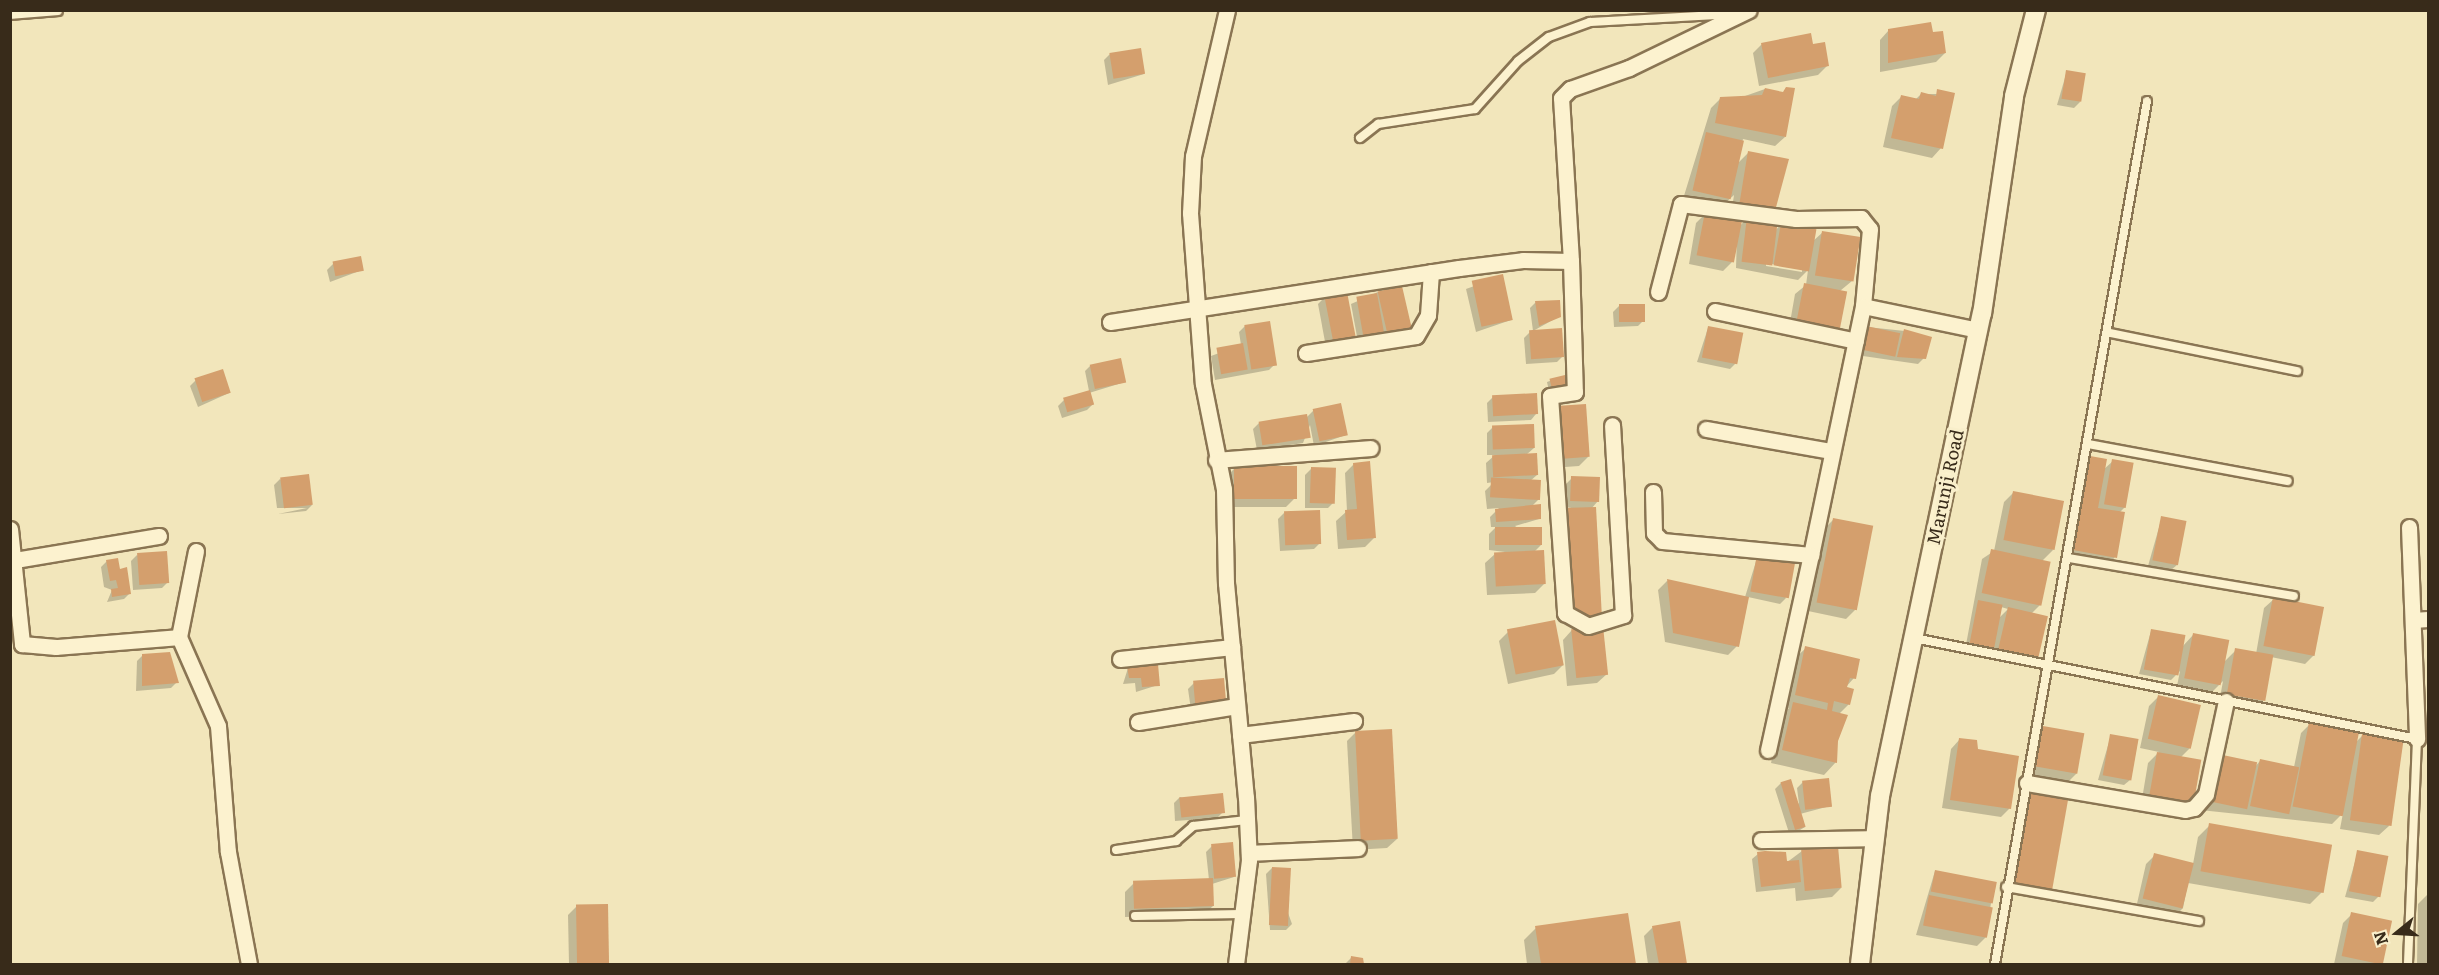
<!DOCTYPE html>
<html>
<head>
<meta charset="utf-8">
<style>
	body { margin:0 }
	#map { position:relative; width:2439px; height:975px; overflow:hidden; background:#f2e6bb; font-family:Literata,serif }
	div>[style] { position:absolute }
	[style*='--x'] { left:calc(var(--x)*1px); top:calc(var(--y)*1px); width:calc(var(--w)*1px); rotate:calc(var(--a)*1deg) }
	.shadow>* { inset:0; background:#0003 }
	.building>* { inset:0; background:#d49f6d; transform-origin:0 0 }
	.roads { filter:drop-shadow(2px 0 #8a7553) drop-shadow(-2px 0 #8a7553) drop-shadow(0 2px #8a7553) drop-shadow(0 -2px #8a7553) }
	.service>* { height:8px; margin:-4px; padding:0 4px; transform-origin:4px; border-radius:4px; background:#fcf2cf }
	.minor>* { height:15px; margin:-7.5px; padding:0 7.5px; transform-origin:7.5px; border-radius:7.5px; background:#fcf2cf }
	.tertiary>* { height:18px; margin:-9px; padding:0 9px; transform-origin:9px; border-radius:9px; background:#fcf2cf }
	span { translate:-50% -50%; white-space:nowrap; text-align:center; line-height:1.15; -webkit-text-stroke:6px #f9efcb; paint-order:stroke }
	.street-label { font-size:18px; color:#382b1a }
	.frame { position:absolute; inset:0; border:12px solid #382b1a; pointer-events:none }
	.north { position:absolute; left:2367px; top:903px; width:60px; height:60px; -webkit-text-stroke:4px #f9efcb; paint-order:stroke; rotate:252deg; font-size:16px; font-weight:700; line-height:24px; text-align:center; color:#382b1a }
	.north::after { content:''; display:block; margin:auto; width:21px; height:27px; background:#382b1a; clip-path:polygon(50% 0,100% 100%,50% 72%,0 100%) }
</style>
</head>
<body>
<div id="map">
	<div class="shadow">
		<div style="clip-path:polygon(1889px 30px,1932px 34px,1945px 53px,1936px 62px,1880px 72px,1880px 40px)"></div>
		<div style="clip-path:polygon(1762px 44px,1812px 46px,1827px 66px,1818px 75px,1759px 86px,1753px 53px)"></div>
		<div style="clip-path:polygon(1110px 54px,1144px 74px,1108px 85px,1104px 60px)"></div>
		<div style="clip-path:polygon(2067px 71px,2080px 102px,2074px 108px,2057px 105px)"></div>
		<div style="clip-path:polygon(evenodd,1765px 89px,1785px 137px,1775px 146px,1743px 139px,1738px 163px,1749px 152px,1774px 210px,1775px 231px,1781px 224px,1812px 242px,1823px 232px,1852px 281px,1788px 334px,1795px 294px,1806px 285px,1808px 270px,1798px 280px,1736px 268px,1737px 235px,1732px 262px,1723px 271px,1689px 264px,1696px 223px,1705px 214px,1739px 227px,1748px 217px,1731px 215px,1734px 195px,1721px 207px,1683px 199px,1711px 108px,1720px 99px,1728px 102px,1765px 89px,1766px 263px,1802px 269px,1802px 272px,1766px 266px,1766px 263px)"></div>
		<div style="clip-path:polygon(1921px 94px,1953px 94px,1941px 148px,1932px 158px,1883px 147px,1892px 106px,1901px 97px,1915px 100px)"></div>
		<div style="clip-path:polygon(333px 264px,362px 270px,330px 282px,327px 270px)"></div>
		<div style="clip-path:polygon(1502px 276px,1511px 320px,1476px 332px,1466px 289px)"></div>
		<div style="clip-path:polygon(1378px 292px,1410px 329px,1358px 342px,1351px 304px)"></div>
		<div style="clip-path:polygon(1324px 298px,1354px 337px,1326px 347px,1318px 304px)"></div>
		<div style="clip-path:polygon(1536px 302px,1560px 316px,1533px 331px,1530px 308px)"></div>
		<div style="clip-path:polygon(1619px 306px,1644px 320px,1638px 326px,1614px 327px,1613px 312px)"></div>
		<div style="clip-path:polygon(1245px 326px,1275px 364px,1269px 370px,1215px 380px,1211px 356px,1241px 345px,1239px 332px)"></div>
		<div style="clip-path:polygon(1867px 327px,1905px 331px,1924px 358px,1918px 364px,1856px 355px)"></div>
		<div style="clip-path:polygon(1708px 328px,1736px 363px,1730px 369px,1697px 362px)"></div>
		<div style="clip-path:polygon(1530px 332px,1563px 356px,1557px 362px,1526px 364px,1524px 338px)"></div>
		<div style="clip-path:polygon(1091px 365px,1125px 382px,1089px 393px,1093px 404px,1087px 410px,1062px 418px,1058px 406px,1064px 400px,1089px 391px,1085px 371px)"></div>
		<div style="clip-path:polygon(1564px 376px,1550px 396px,1547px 382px)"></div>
		<div style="clip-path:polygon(196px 380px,229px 393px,198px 407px,190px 386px)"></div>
		<div style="clip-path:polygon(1493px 397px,1536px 414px,1531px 420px,1488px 422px,1487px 403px)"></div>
		<div style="clip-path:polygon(1557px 407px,1588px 457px,1579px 466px,1551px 468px)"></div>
		<div style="clip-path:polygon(1314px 410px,1346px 435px,1314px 446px,1310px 425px,1303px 443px,1257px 450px,1253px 429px,1259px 423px,1306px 418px)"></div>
		<div style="clip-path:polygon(1493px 427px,1534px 448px,1526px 455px,1537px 475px,1529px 482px,1539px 499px,1531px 507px,1539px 519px,1515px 526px,1541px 545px,1534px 552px,1545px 583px,1535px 593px,1487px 595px,1485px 563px,1495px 554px,1513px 553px,1489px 550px,1489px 534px,1496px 527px,1491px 527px,1490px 517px,1499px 508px,1487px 509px,1485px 491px,1494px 482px,1487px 483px,1486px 463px,1495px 455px,1487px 455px,1487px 433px)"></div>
		<div style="clip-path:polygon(2090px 458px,2103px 470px,2113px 461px,2125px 507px,2119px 513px,2115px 557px,2106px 567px,2065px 559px,2081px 467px)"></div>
		<div style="clip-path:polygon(1354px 464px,1374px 538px,1365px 547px,1338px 549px,1336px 521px,1347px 511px,1345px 473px)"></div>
		<div style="clip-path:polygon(1235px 468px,1295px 498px,1286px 507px,1226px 507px,1226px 477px)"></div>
		<div style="clip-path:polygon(1311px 469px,1334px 502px,1328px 508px,1305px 508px,1305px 475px)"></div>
		<div style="clip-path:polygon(1572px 478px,1598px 501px,1591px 509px,1592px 626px,1566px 625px,1555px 519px,1577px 509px,1566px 507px,1566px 484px)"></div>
		<div style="clip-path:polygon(280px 479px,312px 505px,306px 511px,278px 514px,307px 508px,277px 508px,274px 485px)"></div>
		<div style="clip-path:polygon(evenodd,2013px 493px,2053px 550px,2042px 561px,2040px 605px,2031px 614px,2037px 658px,2028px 667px,1991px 659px,1993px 649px,1988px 654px,1965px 650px,1982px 559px,1994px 551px,2004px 502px,2013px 493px,2001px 607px,2008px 609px,1999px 618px,2001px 607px)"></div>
		<div style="clip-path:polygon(1284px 513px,1320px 543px,1314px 549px,1280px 551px,1278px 519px)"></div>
		<div style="clip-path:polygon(2162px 517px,2177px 565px,2171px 570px,2148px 566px)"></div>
		<div style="clip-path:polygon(1833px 520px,1855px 610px,1846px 619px,1808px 611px,1824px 529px)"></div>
		<div style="clip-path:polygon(137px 555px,168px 582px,162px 588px,133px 590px,131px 561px)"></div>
		<div style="clip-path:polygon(1758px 555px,1786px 598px,1780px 604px,1748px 597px,1737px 646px,1728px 655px,1665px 642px,1658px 590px,1667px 581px,1745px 597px)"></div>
		<div style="clip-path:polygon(107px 561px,119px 570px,130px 593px,124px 599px,107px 602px,112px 590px,104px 587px,101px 567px)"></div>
		<div style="clip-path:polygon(2274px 599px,2314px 655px,2305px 664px,2271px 657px,2264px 700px,2255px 709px,2219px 703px,2223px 681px,2212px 692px,2177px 686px,2180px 671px,2171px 680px,2139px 674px,2151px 631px,2182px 647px,2193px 635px,2224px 662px,2236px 650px,2256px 654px,2264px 608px)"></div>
		<div style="clip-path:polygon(1572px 630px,1607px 674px,1597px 683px,1567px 686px,1563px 640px)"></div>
		<div style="clip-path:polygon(1508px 632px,1563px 665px,1554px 674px,1508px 684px,1499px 641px)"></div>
		<div style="clip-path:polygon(1806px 648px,1854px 678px,1845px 688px,1849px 704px,1839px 714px,1836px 762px,1824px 775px,1771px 763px,1781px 716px,1789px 708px,1783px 707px,1793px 660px)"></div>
		<div style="clip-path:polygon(143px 655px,177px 682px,171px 688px,136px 691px,137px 661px)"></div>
		<div style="clip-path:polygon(1128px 668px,1158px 685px,1136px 692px,1135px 683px,1123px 684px)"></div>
		<div style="clip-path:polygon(1194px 683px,1225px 701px,1191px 710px,1188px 689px)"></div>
		<div style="clip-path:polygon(2158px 697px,2190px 748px,2180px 758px,2192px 803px,2141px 805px,2148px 763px,2159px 752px,2140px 748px,2149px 706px)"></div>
		<div style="clip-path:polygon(2310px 724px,2355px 743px,2363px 735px,2389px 826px,2379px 835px,2340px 829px,2343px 813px,2332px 824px,2200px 810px,2209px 765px,2254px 768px,2260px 761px,2294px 767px,2301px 733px)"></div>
		<div style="clip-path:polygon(2043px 728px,2077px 773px,2068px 782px,2028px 776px,2034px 737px)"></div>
		<div style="clip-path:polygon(1356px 732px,1397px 839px,1387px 848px,1353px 850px,1347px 741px)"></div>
		<div style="clip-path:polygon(2111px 735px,2130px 780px,2124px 785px,2098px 780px)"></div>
		<div style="clip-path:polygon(1960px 739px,1977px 750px,2010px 808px,2001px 817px,1942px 808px,1951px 749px)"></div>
		<div style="clip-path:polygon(1803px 782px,1830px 806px,1800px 814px,1805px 827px,1790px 836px,1775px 789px,1781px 783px,1799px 804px,1797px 788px)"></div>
		<div style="clip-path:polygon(2031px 793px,2051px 890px,2042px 900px,2006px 893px,2022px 802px)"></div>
		<div style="clip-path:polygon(1180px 797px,1223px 812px,1217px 818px,1175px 821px,1174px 803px)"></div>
		<div style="clip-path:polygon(2210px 825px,2322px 892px,2310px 904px,2188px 883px,2183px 908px,2174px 917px,2136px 908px,2146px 864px,2155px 855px,2193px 864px,2198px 837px)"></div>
		<div style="clip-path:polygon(1212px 846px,1234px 877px,1212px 884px,1213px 906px,1203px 915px,1125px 917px,1125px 892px,1134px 883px,1209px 880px,1206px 852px)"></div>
		<div style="clip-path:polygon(1802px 851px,1841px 888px,1832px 897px,1796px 901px,1795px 888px,1756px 892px,1752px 859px,1758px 854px,1786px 863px)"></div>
		<div style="clip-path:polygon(2358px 851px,2379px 896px,2373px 902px,2345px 897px)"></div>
		<div style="clip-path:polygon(1272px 868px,1292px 924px,1286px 930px,1270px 930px,1266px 874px)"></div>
		<div style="clip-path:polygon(1935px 871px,1991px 903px,1986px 937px,1977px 946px,1916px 935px)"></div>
		<div style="clip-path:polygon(2428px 894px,2428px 964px,2417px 964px,2418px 904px)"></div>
		<div style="clip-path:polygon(606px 905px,608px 964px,569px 964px,568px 915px,577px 906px)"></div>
		<div style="clip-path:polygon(2352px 914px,2390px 922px,2381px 964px,2334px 964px,2343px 923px)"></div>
		<div style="clip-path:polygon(1627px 915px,1634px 964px,1527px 964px,1524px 940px,1536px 928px)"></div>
		<div style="clip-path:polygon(1678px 923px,1685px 964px,1648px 964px,1644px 936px,1653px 927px)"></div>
		<div style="clip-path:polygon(1351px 958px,1361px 959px,1362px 964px,1345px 964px)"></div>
	</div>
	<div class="building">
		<div style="clip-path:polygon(1931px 22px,1933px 32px,1943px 31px,1946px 53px,1888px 63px,1888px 29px)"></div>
		<div style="clip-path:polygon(1811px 33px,1813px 44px,1825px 42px,1829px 66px,1768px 78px,1761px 43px)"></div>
		<div style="left:1141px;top:48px;width:26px;height:32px;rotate:81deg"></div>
		<div style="left:2066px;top:70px;width:20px;height:29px;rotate:9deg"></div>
		<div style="clip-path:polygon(1786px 87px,1795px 88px,1786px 137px,1715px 123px,1720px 97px,1762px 95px,1765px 88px,1783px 92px)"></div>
		<div style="clip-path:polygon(1937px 89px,1955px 93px,1943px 149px,1891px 138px,1901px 95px,1919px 99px,1921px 92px,1936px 96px)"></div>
		<div style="left:1706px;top:132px;width:39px;height:60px;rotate:13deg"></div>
		<div style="clip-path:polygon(1748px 151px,1789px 159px,1775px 211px,1739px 206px)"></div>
		<div style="left:1705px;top:212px;width:38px;height:44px;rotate:11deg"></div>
		<div style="left:1747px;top:217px;width:31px;height:45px;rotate:7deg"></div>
		<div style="left:1781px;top:223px;width:36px;height:43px;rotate:10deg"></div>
		<div style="left:1822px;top:231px;width:39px;height:45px;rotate:9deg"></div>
		<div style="left:361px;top:256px;width:15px;height:29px;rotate:79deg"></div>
		<div style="left:1503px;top:274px;width:47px;height:32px;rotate:78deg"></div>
		<div style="left:1804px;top:283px;width:44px;height:43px;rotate:11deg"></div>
		<div style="left:1402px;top:286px;width:44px;height:25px;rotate:77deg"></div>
		<div style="left:1347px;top:292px;width:47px;height:23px;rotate:79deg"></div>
		<div style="left:1377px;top:293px;width:42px;height:21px;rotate:80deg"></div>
		<div style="clip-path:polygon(1560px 300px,1561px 317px,1539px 326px,1535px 301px)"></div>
		<div style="left:1619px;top:304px;width:26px;height:18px"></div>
		<div style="left:1270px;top:321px;width:45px;height:26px;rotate:81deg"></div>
		<div style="left:1708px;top:326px;width:36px;height:32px;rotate:11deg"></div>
		<div style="left:1866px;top:326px;width:35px;height:24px;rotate:12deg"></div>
		<div style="left:1562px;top:328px;width:29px;height:33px;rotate:86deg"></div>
		<div style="clip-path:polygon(1904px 329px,1932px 337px,1926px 359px,1897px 357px)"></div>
		<div style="left:1243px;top:343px;width:27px;height:27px;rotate:80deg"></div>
		<div style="left:1121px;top:358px;width:25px;height:32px;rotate:78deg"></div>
		<div style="left:223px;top:369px;width:25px;height:30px;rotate:72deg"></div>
		<div style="left:1565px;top:375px;width:16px;height:16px;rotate:76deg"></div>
		<div style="left:1090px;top:390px;width:15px;height:28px;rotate:74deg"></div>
		<div style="left:1537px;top:393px;width:21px;height:45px;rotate:87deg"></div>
		<div style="left:1341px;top:403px;width:33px;height:29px;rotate:78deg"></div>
		<div style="left:1586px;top:404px;width:53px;height:30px;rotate:86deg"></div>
		<div style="left:1307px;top:414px;width:24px;height:49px;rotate:81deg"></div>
		<div style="left:1534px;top:424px;width:24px;height:42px;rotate:88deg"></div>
		<div style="left:1537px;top:453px;width:22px;height:45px;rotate:87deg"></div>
		<div style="clip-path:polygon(2090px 456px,2107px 459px,2098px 508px,2125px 512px,2117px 558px,2073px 550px)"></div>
		<div style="left:2112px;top:459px;width:22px;height:46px;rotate:10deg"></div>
		<div style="clip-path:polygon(1370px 461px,1376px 538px,1347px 540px,1345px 510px,1357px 509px,1353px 463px)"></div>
		<div style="left:1234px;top:466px;width:63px;height:33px"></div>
		<div style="left:1311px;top:467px;width:25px;height:36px;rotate:2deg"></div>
		<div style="left:309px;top:474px;width:31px;height:29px;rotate:83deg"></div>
		<div style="left:1571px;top:476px;width:29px;height:25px;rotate:2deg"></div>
		<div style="left:1541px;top:480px;width:20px;height:50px;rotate:93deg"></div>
		<div style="left:2013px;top:491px;width:52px;height:50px;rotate:11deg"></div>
		<div style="clip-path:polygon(1541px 504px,1541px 519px,1496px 522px,1495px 509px)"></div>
		<div style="clip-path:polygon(1596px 507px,1602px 618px,1575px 616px,1563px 508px)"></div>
		<div style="left:1320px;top:510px;width:34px;height:36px;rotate:88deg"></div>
		<div style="left:2161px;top:516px;width:26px;height:45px;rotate:11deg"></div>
		<div style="left:1833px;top:518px;width:41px;height:86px;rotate:11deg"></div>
		<div style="left:1495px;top:527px;width:47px;height:18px"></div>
		<div style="left:1991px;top:549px;width:61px;height:45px;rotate:12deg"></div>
		<div style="left:1544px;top:550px;width:34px;height:50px;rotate:87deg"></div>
		<div style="left:167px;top:551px;width:32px;height:30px;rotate:86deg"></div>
		<div style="left:1757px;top:554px;width:39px;height:38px;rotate:10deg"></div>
		<div style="clip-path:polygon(118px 558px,120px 569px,127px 567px,131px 594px,112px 597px,111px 589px,118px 588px,116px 580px,110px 581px,106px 560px)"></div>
		<div style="clip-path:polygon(1667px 579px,1749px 597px,1739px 647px,1673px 633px)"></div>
		<div style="left:2273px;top:597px;width:52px;height:50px;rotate:11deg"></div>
		<div style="left:1978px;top:600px;width:25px;height:45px;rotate:11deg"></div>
		<div style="left:2008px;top:607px;width:41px;height:44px;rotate:13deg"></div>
		<div style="left:1555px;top:620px;width:46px;height:49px;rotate:79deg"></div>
		<div style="left:1603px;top:626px;width:49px;height:32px;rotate:84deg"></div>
		<div style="left:2151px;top:629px;width:35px;height:41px;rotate:10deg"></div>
		<div style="left:2193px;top:633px;width:37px;height:46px;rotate:11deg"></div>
		<div style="clip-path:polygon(1805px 646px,1860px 659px,1856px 679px,1850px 678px,1847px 687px,1854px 689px,1850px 705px,1834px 701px,1832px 711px,1848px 715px,1838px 741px,1837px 763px,1782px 750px,1793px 702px,1827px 710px,1828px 703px,1795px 695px)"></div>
		<div style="left:2235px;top:648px;width:39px;height:47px;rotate:10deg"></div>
		<div style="clip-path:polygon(170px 652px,179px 683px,142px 686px,142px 654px)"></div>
		<div style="clip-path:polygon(1158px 664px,1160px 686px,1142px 687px,1141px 678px,1129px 678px,1127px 666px)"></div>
		<div style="left:1224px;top:678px;width:23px;height:31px;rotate:85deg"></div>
		<div style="left:2158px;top:695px;width:44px;height:45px;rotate:13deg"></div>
		<div style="left:2309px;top:722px;width:51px;height:86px;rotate:11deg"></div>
		<div style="left:2043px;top:726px;width:42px;height:41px;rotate:10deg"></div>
		<div style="left:1392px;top:729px;width:110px;height:37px;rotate:87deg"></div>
		<div style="left:2110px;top:734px;width:29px;height:42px;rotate:10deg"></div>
		<div style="left:2362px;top:734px;width:42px;height:87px;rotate:8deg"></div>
		<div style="clip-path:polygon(1959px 738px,1977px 740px,1978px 749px,2019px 756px,2011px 809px,1950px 800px)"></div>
		<div style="left:2157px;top:752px;width:45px;height:45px;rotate:10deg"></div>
		<div style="left:2218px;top:754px;width:40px;height:48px;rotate:12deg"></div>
		<div style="left:2260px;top:759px;width:40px;height:48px;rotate:12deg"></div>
		<div style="left:1829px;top:778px;width:29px;height:27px;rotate:84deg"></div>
		<div style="left:1791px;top:779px;width:50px;height:11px;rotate:73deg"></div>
		<div style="left:2030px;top:791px;width:39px;height:94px;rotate:10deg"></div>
		<div style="left:1223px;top:793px;width:20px;height:44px;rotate:84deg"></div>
		<div style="left:2209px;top:823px;width:125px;height:49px;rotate:10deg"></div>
		<div style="left:1233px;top:842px;width:35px;height:22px;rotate:85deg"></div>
		<div style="left:1838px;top:846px;width:42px;height:37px;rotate:85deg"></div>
		<div style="left:2357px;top:850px;width:32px;height:42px;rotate:11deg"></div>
		<div style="clip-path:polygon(1765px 851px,1786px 852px,1787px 861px,1799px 860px,1801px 882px,1761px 887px,1757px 852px)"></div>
		<div style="left:2154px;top:853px;width:41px;height:47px;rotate:14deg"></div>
		<div style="left:1272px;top:867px;width:19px;height:58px;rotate:3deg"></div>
		<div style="left:1935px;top:870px;width:63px;height:22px;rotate:11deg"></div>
		<div style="left:1213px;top:878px;width:28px;height:80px;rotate:88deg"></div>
		<div style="left:1929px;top:895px;width:65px;height:31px;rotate:11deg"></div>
		<div style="left:608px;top:904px;width:60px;height:32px;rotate:89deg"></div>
		<div style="left:2351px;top:912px;width:42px;height:45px;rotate:12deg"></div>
		<div style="clip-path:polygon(1628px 913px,1636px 964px,1541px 964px,1535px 926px)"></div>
		<div style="clip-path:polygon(1680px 921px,1687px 964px,1659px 964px,1652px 926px)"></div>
		<div style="clip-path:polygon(1351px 956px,1363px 958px,1364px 964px,1350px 964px)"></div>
	</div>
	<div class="roads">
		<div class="service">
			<div style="--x:10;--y:15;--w:48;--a:-4.8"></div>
			<div style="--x:1360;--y:138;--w:23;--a:-38"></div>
			<div style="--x:1378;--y:124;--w:98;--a:-8.8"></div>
			<div style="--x:1475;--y:109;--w:64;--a:-48.1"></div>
			<div style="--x:1518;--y:61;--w:39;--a:-38"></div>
			<div style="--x:1549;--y:37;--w:44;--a:-20.1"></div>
			<div style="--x:1590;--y:22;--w:141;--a:-3.2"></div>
			<div style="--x:2110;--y:333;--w:191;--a:11.5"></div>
			<div style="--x:2088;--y:444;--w:203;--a:10.5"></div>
			<div style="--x:2069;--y:558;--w:228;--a:9.6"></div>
			<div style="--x:1914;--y:638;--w:513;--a:11.35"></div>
			<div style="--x:2417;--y:739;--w:225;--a:92.3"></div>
			<div style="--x:1116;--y:850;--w:61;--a:-8.5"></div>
			<div style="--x:1176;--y:841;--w:23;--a:-41"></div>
			<div style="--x:1193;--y:826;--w:54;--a:-6.3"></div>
			<div style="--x:2006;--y:887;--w:196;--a:10"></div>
			<div style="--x:1135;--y:916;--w:106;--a:-1.1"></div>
			<div style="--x:1995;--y:964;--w:876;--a:-80.01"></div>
		</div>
		<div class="minor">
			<div style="--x:1227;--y:10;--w:150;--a:103.1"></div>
			<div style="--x:1193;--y:156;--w:57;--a:93"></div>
			<div style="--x:1190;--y:213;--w:171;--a:85.7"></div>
			<div style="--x:1203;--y:384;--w:107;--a:78.7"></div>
			<div style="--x:1224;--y:489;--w:94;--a:88.8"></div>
			<div style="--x:1226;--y:583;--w:215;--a:84.7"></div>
			<div style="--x:1246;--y:797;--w:63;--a:87.3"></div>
			<div style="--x:1249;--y:860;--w:105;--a:97.1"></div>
			<div style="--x:1571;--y:261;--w:131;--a:88.3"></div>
			<div style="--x:1575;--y:392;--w:25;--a:171"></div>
			<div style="--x:1550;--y:396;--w:218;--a:86"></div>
			<div style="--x:1565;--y:613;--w:26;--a:29"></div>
			<div style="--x:1588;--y:626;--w:37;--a:-17"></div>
			<div style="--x:1623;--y:615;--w:190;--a:-93.3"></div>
			<div style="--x:1658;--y:292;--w:91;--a:-75.4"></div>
			<div style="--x:1681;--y:204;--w:116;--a:7.4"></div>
			<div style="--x:1796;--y:219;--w:65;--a:-0.9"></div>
			<div style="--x:1861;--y:218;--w:14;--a:51"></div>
			<div style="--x:1870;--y:229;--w:77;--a:95.2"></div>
			<div style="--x:1863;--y:306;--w:117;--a:11.8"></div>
			<div style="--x:1715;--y:311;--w:144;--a:12"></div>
			<div style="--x:1110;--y:322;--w:353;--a:-8.8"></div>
			<div style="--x:1459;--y:268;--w:64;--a:-7.1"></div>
			<div style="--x:1523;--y:260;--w:48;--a:1.2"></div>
			<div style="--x:1571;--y:261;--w:163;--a:-93.5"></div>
			<div style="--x:1561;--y:98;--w:13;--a:-45"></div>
			<div style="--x:1570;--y:89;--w:63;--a:-19.6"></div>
			<div style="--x:1629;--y:68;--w:133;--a:-25.8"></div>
			<div style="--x:1306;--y:353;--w:111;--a:-8.8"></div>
			<div style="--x:1416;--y:336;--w:24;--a:-60"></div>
			<div style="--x:1428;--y:315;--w:43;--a:-86"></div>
			<div style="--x:1706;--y:429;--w:127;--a:10"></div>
			<div style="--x:1216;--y:460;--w:155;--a:-4.4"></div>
			<div style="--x:1653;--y:492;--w:41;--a:88.6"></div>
			<div style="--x:1654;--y:533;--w:11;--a:45"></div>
			<div style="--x:1662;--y:541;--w:150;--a:5.4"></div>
			<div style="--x:1811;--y:555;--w:254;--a:-78.2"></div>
			<div style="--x:2409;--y:527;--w:212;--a:87.8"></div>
			<div style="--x:10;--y:529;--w:116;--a:84"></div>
			<div style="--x:22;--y:644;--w:34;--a:5"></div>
			<div style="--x:56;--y:647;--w:123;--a:-4.6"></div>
			<div style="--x:196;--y:551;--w:88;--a:101.2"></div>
			<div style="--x:179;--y:637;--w:97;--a:66.3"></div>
			<div style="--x:218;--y:726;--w:126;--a:85.5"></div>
			<div style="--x:228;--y:852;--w:114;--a:79.4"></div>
			<div style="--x:15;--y:560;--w:146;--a:-9.5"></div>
			<div style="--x:2413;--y:620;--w:15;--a:-4"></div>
			<div style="--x:1120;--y:659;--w:113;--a:-6.1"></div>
			<div style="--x:1138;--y:722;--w:100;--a:-9.2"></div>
			<div style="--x:1240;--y:735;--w:115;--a:-7"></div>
			<div style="--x:1768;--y:750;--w:200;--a:-77.6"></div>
			<div style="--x:2027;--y:783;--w:160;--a:9.7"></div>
			<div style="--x:2185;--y:810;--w:9;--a:-13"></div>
			<div style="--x:2194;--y:808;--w:18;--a:-49"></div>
			<div style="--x:2206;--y:794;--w:95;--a:-77.9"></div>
			<div style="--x:1761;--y:840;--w:113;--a:-1"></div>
			<div style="--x:1249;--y:853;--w:109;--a:-2.6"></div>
		</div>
		<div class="tertiary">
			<div style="--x:1860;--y:964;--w:169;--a:-83.2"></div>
			<div style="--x:1880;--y:796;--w:493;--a:-78.1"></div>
			<div style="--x:1982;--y:314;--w:220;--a:-81.6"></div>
			<div style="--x:2014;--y:96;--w:89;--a:-75.7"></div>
		</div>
	</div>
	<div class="street-label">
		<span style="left:1945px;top:487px;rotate:-78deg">Marunji Road</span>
	</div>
	<div class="frame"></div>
	<div class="north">N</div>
</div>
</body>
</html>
